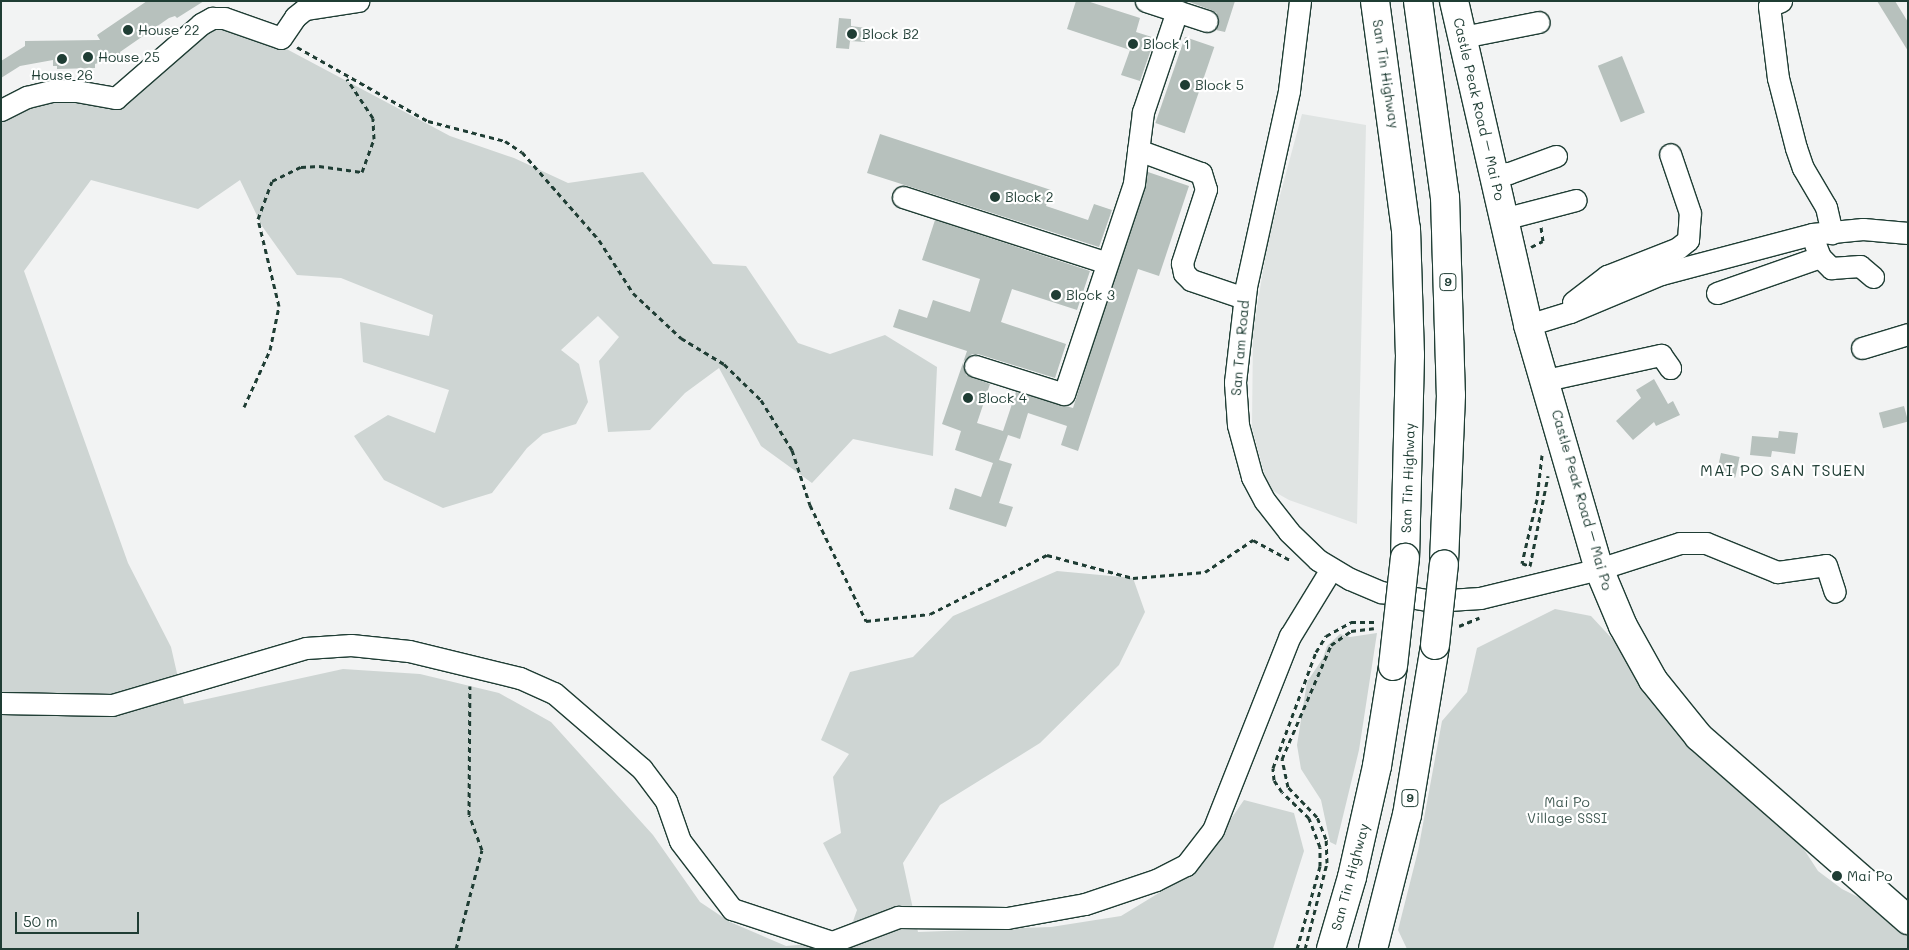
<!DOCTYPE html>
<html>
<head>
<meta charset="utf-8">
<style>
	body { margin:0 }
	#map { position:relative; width:1909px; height:950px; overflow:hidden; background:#f2f3f3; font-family:Mali,sans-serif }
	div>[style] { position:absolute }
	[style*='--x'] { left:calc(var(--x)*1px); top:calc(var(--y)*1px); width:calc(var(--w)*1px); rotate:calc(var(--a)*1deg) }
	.built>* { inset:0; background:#e0e4e3 }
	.green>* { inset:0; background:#ced5d3 }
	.building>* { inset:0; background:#b7c1bd; transform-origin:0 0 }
	.path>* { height:3px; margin-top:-1.5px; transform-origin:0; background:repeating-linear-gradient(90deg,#1f3d34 0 5px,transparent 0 9px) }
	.roads { filter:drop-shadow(1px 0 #1f3d34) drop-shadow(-1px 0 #1f3d34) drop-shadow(0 1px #1f3d34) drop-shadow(0 -1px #1f3d34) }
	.minor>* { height:21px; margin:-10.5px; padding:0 10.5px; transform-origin:10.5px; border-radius:10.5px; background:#fff }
	.major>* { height:28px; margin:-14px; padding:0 14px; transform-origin:14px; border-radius:14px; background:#fff }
	.highway>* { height:28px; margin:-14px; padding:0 14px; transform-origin:14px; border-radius:14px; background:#fff }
	.bridges { filter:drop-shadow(1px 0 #1f3d34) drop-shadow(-1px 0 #1f3d34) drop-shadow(0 1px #1f3d34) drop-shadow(0 -1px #1f3d34) }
	.highway-bridge>* { height:28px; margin:-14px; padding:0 14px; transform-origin:14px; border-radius:14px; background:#fff }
	.dots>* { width:14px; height:14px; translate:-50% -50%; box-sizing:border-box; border:2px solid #fff; border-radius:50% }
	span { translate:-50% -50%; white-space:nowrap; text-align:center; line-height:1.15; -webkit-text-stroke:4.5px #fff; paint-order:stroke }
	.shield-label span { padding:1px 4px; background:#fff; border:1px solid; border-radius:4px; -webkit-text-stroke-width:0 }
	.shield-label { font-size:12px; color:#1f3d34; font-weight:700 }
	.poi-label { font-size:14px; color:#1f3d34 }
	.left { translate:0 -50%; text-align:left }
	.street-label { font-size:14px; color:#1f3d34 }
	.park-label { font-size:14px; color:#425b54 }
	.quarter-label { font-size:16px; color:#1f3d34; letter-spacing:1px }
	.frame { position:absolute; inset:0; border:2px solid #1f3d34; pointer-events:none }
	.scale { position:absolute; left:15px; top:912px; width:124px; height:22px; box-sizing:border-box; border:2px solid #1f3d34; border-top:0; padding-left:6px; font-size:15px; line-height:18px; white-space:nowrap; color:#1f3d34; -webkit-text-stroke:4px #fff; paint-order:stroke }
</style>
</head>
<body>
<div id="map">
	<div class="built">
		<div style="clip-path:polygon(1302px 114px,1366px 125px,1357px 524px,1289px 500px,1268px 488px,1252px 428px,1253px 332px,1268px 240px)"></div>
	</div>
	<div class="green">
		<div style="clip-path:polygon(214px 25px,279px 45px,450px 136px,514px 158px,568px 183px,643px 172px,713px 264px,746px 266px,798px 343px,830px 354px,885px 335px,937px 367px,933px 456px,853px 439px,812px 483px,761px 446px,719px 368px,685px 393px,650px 430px,608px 432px,599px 361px,619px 337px,598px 316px,561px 350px,579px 364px,588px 402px,576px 424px,543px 434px,527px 448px,492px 493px,443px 508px,384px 480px,354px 436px,388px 415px,435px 433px,449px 390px,363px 362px,360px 322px,429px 336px,433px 315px,341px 278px,297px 275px,262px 226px,240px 180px,198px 209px,91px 180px,24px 271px,128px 563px,171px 647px,184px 704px,343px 669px,420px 674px,499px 693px,551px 722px,653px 835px,700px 902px,730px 922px,786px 946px,846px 941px,857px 910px,823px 843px,841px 833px,833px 777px,849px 754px,821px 740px,850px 672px,913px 657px,953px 616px,1057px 571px,1133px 578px,1145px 612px,1119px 665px,1040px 743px,940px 805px,903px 863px,918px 932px,1051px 927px,1121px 916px,1195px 871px,1244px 800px,1294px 813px,1304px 851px,1273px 949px,1px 949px,1px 118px,30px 104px,64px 98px,107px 106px)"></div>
		<div style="clip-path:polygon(1555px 609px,1591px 616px,1796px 837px,1818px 871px,1842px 889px,1872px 904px,1908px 935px,1908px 949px,1407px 949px,1398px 930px,1418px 851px,1442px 721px,1467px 692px,1477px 648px)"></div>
		<div style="clip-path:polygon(1377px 633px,1359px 750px,1336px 845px,1330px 842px,1321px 800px,1301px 769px,1297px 745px,1307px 682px,1323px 658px,1327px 646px,1340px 634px,1350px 637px)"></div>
	</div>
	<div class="building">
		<div style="clip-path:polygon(147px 1px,204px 1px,177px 18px,175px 16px,169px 18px,120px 52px,121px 55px,95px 64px,95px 68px,57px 69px,57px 66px,53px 66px,53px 60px,20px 66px,1px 78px,1px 61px,25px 46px,25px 41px,100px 40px,97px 35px)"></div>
		<div style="clip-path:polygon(1076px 1px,1087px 1px,1140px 18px,1136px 32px,1155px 38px,1140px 81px,1121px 75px,1130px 50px,1067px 29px)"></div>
		<div style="clip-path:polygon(1187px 1px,1235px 1px,1225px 32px,1216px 30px,1219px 19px,1216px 12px)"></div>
		<div style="clip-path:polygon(1877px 1px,1895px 1px,1908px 22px,1908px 51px)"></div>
		<div style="clip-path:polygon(839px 18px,851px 19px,851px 26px,866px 28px,865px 42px,850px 41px,849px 49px,836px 48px)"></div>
		<div style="left:1185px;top:37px;width:31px;height:91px;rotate:19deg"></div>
		<div style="left:1622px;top:56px;width:61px;height:26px;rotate:68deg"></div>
		<div style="clip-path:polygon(880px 134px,1051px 190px,1046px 206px,1088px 220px,1094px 204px,1112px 210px,1099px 247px,867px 173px)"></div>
		<div style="clip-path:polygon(1148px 172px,1189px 186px,1159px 276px,1138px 269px,1078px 451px,1061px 445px,1067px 426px,1028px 413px,1020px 439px,1008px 435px,999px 460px,1012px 464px,999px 503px,1013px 507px,1006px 527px,949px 509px,955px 488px,981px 497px,993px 463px,955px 450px,961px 431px,942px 424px,967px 351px,893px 327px,899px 309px,927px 318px,933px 300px,970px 312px,980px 279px,922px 260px,935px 220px,1090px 271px,1077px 310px,1012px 289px,1001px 322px,1066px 344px,1055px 378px,978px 354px,972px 354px,963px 362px,966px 375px,990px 384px,977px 423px,1003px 431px,1016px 392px,1073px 408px)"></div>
		<div style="clip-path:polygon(1654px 379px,1668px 404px,1673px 401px,1680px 415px,1656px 426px,1654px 422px,1633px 440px,1616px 421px,1641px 398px,1636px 390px)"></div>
		<div style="left:1904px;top:406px;width:16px;height:26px;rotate:75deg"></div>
		<div style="clip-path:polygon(1779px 431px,1798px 433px,1795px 454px,1772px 451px,1771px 457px,1750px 455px,1752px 436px,1778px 438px)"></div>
		<div style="left:1721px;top:453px;width:19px;height:21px;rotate:12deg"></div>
	</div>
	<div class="path">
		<div style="--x:297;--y:47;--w:150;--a:29.5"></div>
		<div style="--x:428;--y:121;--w:80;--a:14.6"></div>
		<div style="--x:505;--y:141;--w:20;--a:33"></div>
		<div style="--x:522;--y:152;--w:117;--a:48.8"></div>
		<div style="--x:599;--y:240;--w:63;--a:57.3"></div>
		<div style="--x:633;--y:293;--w:66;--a:43.2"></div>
		<div style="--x:681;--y:338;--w:50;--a:31.2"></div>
		<div style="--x:724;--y:364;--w:52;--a:44.2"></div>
		<div style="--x:761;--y:400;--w:59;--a:58.2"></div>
		<div style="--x:792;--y:450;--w:58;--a:71.9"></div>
		<div style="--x:810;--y:505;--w:129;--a:64.2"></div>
		<div style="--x:866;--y:621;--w:64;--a:-6.2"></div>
		<div style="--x:930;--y:614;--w:131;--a:-26.8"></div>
		<div style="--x:1047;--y:555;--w:89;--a:15"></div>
		<div style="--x:1133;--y:578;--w:72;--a:-4.8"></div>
		<div style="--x:1205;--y:572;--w:58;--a:-33.7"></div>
		<div style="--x:1253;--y:540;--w:42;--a:28.4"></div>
		<div style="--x:1531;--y:247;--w:13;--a:-27"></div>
		<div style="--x:1543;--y:241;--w:15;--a:-98"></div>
		<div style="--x:244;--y:407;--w:63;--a:-65.5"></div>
		<div style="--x:270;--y:350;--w:45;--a:-78.4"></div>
		<div style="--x:279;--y:306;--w:89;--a:-103.6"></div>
		<div style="--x:258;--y:219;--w:40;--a:-69.8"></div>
		<div style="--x:272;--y:181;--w:32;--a:-26"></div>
		<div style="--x:301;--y:167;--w:18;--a:-3"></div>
		<div style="--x:319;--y:166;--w:43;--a:7.9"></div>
		<div style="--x:362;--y:172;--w:35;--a:-70"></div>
		<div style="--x:374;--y:139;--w:21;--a:-93"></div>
		<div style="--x:373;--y:118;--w:47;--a:-123.7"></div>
		<div style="--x:1542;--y:455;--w:44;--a:96.5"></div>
		<div style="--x:1537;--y:499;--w:66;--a:103.2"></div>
		<div style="--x:1522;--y:563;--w:9;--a:21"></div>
		<div style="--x:1530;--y:566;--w:92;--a:-78.7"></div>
		<div style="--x:1459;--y:626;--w:22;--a:-22"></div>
		<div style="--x:456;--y:949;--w:102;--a:-75.3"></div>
		<div style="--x:482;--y:850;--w:37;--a:-110"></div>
		<div style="--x:469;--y:815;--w:129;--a:-89.6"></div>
		<div style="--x:1297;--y:949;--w:86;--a:-74.5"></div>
		<div style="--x:1320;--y:866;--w:19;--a:-90"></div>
		<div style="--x:1320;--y:847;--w:31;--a:-111"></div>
		<div style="--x:1309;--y:818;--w:37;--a:-136"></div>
		<div style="--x:1282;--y:792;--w:14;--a:-124"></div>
		<div style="--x:1274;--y:780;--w:12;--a:-95"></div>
		<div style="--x:1273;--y:768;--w:124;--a:-69.7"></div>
		<div style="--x:1316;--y:652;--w:19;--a:-58"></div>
		<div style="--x:1326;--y:636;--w:29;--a:-29"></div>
		<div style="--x:1351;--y:622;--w:25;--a:0"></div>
		<div style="--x:1305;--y:949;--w:89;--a:-75.7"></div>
		<div style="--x:1327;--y:863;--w:24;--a:-92"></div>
		<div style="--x:1326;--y:839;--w:24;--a:-112"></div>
		<div style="--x:1317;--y:817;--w:42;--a:-134"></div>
		<div style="--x:1288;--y:787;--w:29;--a:-102"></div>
		<div style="--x:1282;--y:759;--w:124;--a:-66.7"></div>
		<div style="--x:1331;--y:645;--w:24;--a:-35"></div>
		<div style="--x:1351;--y:631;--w:23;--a:-7"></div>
	</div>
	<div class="roads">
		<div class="minor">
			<div style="--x:1146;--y:1;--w:64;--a:18.2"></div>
			<div style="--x:1300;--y:1;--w:91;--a:97"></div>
			<div style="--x:1289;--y:91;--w:201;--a:102.4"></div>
			<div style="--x:1246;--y:287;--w:96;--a:96.6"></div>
			<div style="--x:1235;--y:382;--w:43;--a:86"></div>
			<div style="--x:1238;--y:425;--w:54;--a:74.9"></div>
			<div style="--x:1252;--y:477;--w:27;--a:62"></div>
			<div style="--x:1265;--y:501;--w:39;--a:52"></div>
			<div style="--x:1289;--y:532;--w:40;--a:44"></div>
			<div style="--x:1318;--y:560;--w:37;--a:31"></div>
			<div style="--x:1350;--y:579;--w:34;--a:23"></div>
			<div style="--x:1381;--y:592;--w:52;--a:10"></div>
			<div style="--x:1432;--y:601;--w:48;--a:-3.6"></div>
			<div style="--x:1480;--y:598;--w:122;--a:-13.7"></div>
			<div style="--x:1599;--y:569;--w:85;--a:-17.8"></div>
			<div style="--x:1680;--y:543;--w:26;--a:0"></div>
			<div style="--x:1706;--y:543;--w:77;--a:22.2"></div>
			<div style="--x:1777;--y:572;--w:49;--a:-8.1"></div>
			<div style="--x:1826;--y:565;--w:28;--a:72"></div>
			<div style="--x:1781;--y:1;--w:13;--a:157"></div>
			<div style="--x:1769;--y:6;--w:73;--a:82.9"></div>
			<div style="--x:1778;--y:78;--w:72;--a:75.6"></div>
			<div style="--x:1796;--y:148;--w:21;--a:71"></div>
			<div style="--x:1803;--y:168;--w:45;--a:59.5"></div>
			<div style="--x:1826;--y:207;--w:27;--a:77"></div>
			<div style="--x:1463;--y:37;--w:77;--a:-11.2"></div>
			<div style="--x:1;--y:110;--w:29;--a:-27"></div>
			<div style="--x:27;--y:97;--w:25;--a:-14"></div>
			<div style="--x:51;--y:91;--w:25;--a:0"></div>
			<div style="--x:76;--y:91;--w:41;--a:9.9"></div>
			<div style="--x:116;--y:98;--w:113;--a:-41"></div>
			<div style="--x:201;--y:24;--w:13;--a:-29"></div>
			<div style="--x:212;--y:18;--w:12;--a:0"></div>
			<div style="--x:224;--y:18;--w:60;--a:19.3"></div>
			<div style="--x:281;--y:38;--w:25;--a:-56"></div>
			<div style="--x:295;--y:17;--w:13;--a:-39"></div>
			<div style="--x:305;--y:9;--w:54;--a:-8.6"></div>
			<div style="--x:1138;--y:150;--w:67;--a:20.1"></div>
			<div style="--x:1201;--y:173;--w:17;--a:73"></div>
			<div style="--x:1206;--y:189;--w:78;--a:108"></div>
			<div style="--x:1182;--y:263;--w:10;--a:79"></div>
			<div style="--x:1184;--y:273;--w:10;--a:45"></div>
			<div style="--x:1191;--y:280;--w:56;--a:18.8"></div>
			<div style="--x:1494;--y:174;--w:15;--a:-4"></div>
			<div style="--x:1509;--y:173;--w:50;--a:-19.9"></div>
			<div style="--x:903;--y:197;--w:214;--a:17.9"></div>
			<div style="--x:1503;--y:219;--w:75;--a:-14.6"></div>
			<div style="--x:1815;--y:244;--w:14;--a:69"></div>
			<div style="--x:1820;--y:257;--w:16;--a:45"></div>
			<div style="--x:1831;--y:268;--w:29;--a:-4"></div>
			<div style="--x:1860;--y:266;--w:17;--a:40"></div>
			<div style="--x:1717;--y:293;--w:109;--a:-19.3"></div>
			<div style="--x:1573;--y:302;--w:43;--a:-37.4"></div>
			<div style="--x:1607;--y:276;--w:76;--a:-21.5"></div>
			<div style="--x:1678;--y:248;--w:13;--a:-39"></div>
			<div style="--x:1688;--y:240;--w:27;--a:-86"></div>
			<div style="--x:1690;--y:213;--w:62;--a:-108.7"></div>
			<div style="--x:1528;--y:325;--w:44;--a:-17.2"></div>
			<div style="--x:1570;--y:312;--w:99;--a:-22.7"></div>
			<div style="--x:1661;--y:274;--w:156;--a:-14.8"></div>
			<div style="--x:1812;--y:234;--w:51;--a:-5.6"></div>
			<div style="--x:1863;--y:229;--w:45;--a:5.1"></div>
			<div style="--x:1862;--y:348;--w:48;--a:-16.9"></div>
			<div style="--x:975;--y:366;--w:93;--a:17.5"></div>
			<div style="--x:1064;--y:394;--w:222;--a:-71.6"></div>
			<div style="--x:1134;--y:183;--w:72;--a:-82.8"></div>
			<div style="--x:1143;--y:112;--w:107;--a:-71.4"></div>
			<div style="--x:1546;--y:380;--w:118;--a:-12.3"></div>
			<div style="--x:1661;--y:355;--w:16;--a:55"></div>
			<div style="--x:1;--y:703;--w:111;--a:1"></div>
			<div style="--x:112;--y:705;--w:202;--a:-16.4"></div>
			<div style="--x:306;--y:648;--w:45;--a:-3.8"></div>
			<div style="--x:351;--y:645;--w:58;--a:5.9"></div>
			<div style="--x:409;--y:651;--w:114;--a:13.7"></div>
			<div style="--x:520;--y:678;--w:37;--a:24"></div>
			<div style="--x:554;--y:693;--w:116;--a:40.8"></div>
			<div style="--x:642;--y:769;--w:40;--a:53"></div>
			<div style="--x:666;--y:801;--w:42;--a:70.7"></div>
			<div style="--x:680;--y:841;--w:86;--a:52.6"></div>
			<div style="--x:732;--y:909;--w:105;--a:18.3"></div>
			<div style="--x:832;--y:942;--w:71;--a:-20.7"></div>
			<div style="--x:898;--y:917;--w:109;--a:0.5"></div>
			<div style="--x:1007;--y:918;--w:79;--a:-10.2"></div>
			<div style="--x:1085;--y:904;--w:75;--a:-18.7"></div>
			<div style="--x:1156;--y:880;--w:34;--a:-27"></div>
			<div style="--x:1186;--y:865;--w:44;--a:-52.4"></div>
			<div style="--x:1213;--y:830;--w:209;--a:-68.4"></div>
			<div style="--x:1290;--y:636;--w:79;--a:-58.5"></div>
		</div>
		<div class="major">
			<div style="--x:1454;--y:1;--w:332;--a:77.1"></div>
			<div style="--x:1528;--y:325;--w:254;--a:73.8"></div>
			<div style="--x:1599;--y:569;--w:62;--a:67.2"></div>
			<div style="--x:1623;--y:626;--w:62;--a:60.9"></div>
			<div style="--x:1653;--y:680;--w:73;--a:51.1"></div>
			<div style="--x:1699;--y:737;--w:278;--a:41.2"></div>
		</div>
		<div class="highway">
			<div style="--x:1375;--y:1;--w:230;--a:82.3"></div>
			<div style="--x:1406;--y:229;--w:126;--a:88.2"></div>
			<div style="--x:1410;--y:355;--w:203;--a:91.4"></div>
			<div style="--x:1418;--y:1;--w:198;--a:82.2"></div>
			<div style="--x:1445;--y:197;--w:198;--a:88.3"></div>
			<div style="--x:1451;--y:395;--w:169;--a:92.4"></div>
			<div style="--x:1331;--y:949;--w:75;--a:-73.7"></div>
			<div style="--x:1352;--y:877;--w:114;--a:-77.3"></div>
			<div style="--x:1377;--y:766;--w:101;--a:-80.9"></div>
			<div style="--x:1373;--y:949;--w:138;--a:-75.8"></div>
			<div style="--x:1407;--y:815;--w:172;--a:-80.6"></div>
		</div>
	</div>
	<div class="bridges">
		<div class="highway-bridge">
			<div style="--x:1435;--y:645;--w:81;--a:-83.7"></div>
			<div style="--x:1393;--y:666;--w:109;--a:-83.7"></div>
		</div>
	</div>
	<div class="dots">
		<div style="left:128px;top:30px;background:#1f3d34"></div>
		<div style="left:852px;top:34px;background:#1f3d34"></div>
		<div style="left:1133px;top:44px;background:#1f3d34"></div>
		<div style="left:88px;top:57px;background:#1f3d34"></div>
		<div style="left:62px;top:59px;background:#1f3d34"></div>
		<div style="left:1185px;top:85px;background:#1f3d34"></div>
		<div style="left:995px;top:197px;background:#1f3d34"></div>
		<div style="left:1056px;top:295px;background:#1f3d34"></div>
		<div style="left:968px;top:398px;background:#1f3d34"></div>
		<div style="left:1837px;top:876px;background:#1f3d34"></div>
	</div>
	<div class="shield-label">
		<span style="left:1448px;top:282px">9</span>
		<span style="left:1410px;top:798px">9</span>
	</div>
	<div class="poi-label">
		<span class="left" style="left:138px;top:30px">House 22</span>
		<span class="left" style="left:862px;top:34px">Block B2</span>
		<span class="left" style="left:1143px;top:44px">Block 1</span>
		<span class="left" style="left:98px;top:57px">House 25</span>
		<span style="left:62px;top:75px">House 26</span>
		<span class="left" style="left:1195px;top:85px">Block 5</span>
		<span class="left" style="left:1005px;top:197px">Block 2</span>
		<span class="left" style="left:1066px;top:295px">Block 3</span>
		<span class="left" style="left:978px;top:398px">Block 4</span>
		<span class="left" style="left:1847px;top:876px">Mai Po</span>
	</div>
	<div class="street-label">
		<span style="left:1386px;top:74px;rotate:81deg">San Tin Highway</span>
		<span style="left:1479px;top:109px;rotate:77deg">Castle Peak Road – Mai Po</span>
		<span style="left:1240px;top:348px;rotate:-85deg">San Tam Road</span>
		<span style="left:1408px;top:478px;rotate:-88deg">San Tin Highway</span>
		<span style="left:1582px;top:500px;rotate:74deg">Castle Peak Road – Mai Po</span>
		<span style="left:1350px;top:877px;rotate:-75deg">San Tin Highway</span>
	</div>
	<div class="park-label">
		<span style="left:1567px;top:810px">Mai Po<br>Village SSSI</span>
	</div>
	<div class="quarter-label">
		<span style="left:1783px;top:470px">MAI PO SAN TSUEN</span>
	</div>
	<div class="frame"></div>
	<div class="scale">50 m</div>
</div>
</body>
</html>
